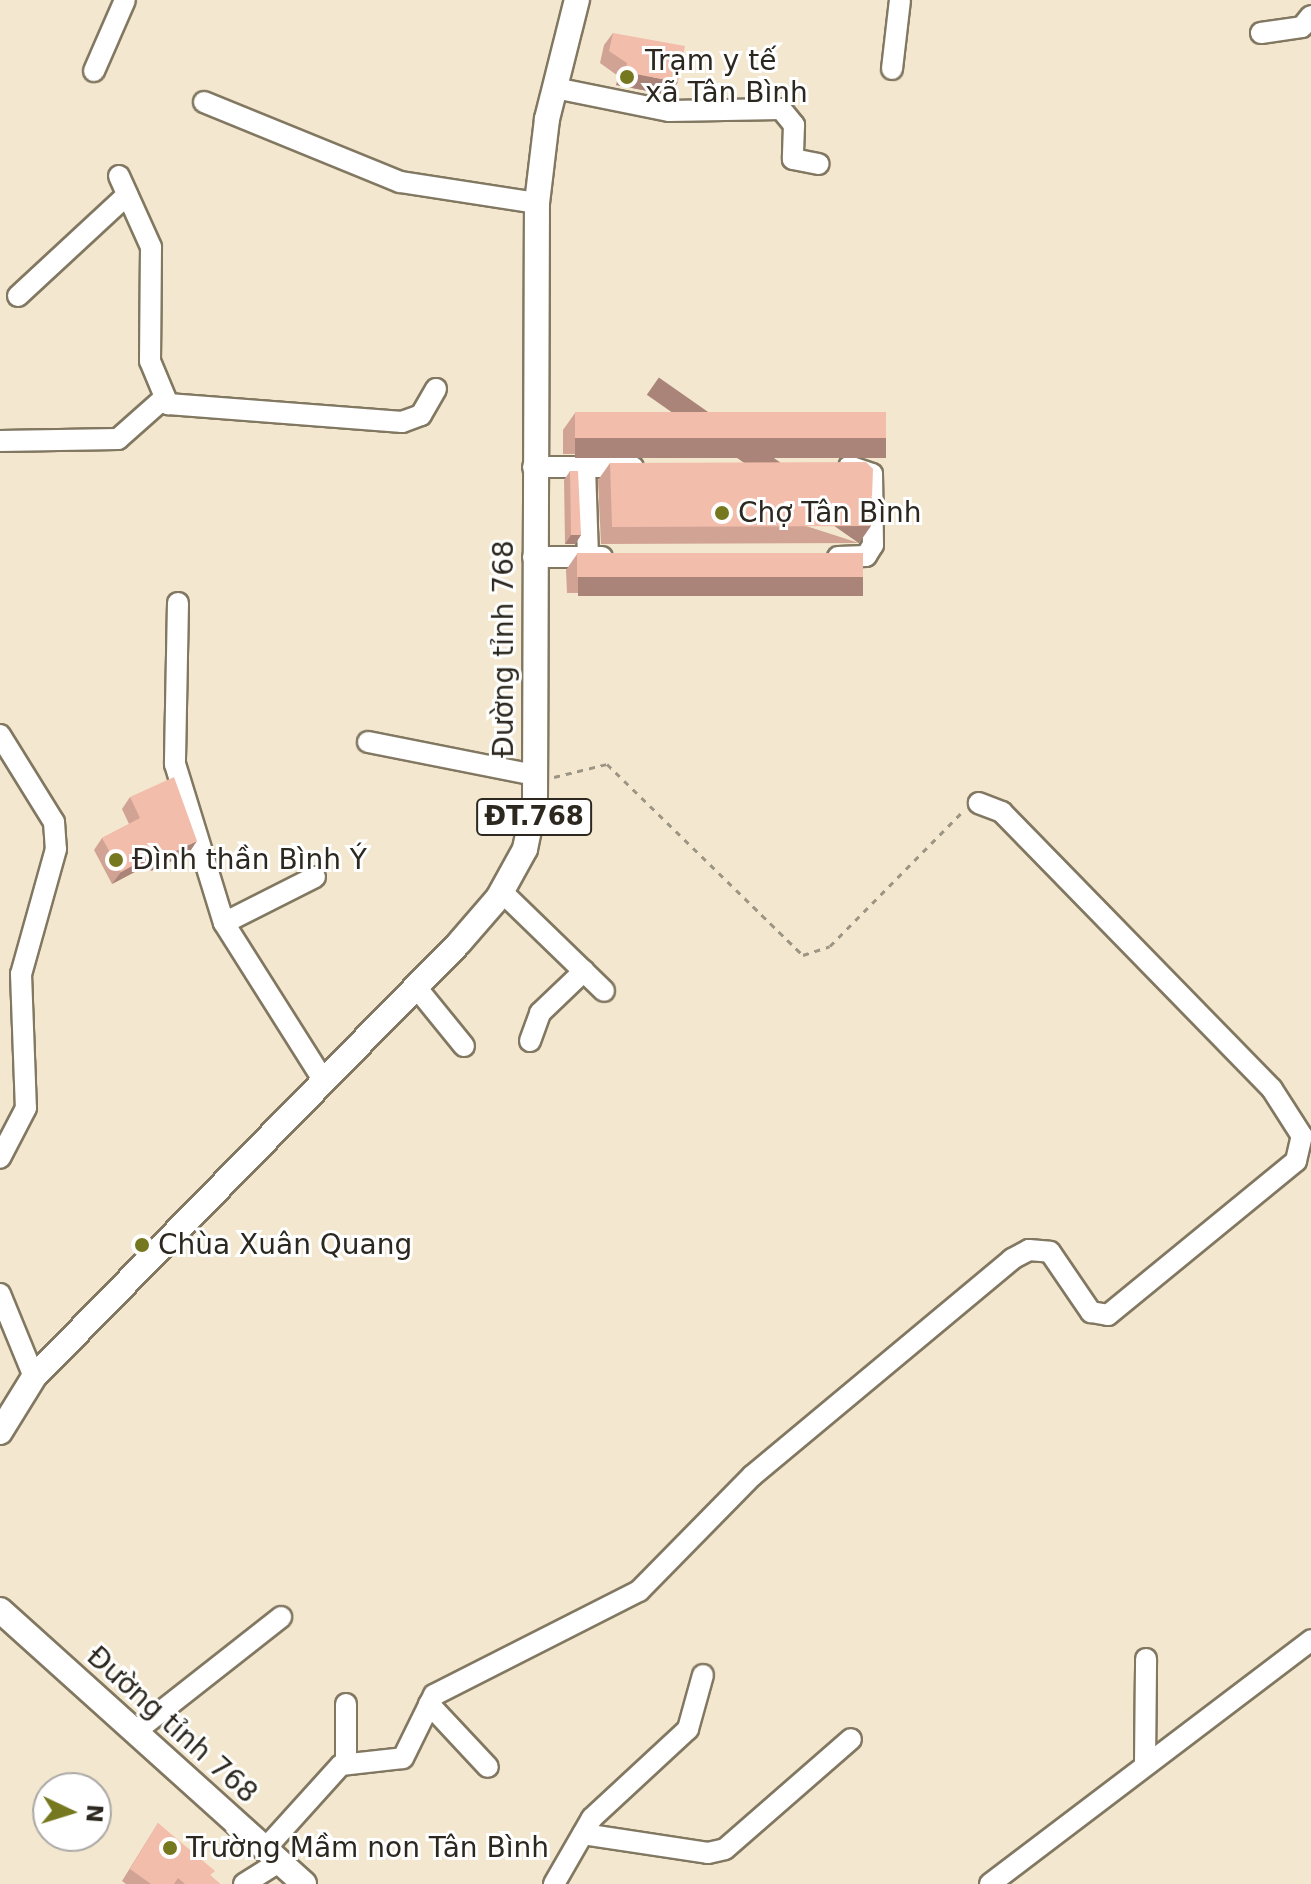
<!DOCTYPE html>
<html>
<head>
<meta charset="utf-8">
<style>
	body { margin:0 }
	#map { position:relative; width:1311px; height:1884px; overflow:hidden; background:#f3e8cf; font-family:"DejaVu Sans",sans-serif }
	div>[style] { position:absolute }
	[style*='--x'] { left:calc(var(--x)*1px); top:calc(var(--y)*1px); width:calc(var(--w)*1px); rotate:calc(var(--a)*1deg) }
	.path>* { height:3px; margin-top:-1.5px; transform-origin:0; background:repeating-linear-gradient(90deg,#9d9583 0 6px,transparent 0 12px) }
	.roads { filter:drop-shadow(2px 0 #827862) drop-shadow(-2px 0 #827862) drop-shadow(0 2px #827862) drop-shadow(0 -2px #827862) }
	.minor>* { height:20px; margin:-10px; padding:0 10px; transform-origin:10px; border-radius:10px; background:#fff }
	.major>* { height:24px; margin:-12px; padding:0 12px; transform-origin:12px; border-radius:12px; background:#fff }
	.wall>* { inset:0; background:#d1a394 }
	.shaded-wall>* { inset:0; background:#aa8478; transform-origin:0 0 }
	.building>* { inset:0; background:#f3bdac; transform-origin:0 0 }
	.dots>* { width:22px; height:22px; translate:-50% -50%; box-sizing:border-box; border:4px solid #fff; border-radius:50% }
	span { translate:-50% -50%; white-space:nowrap; text-align:center; line-height:1.15; -webkit-text-stroke:6px #fff; paint-order:stroke }
	.shield-label span { padding:2px 6px; background:#fff; border:2px solid; border-radius:6px; -webkit-text-stroke-width:0 }
	.shield-label { font-size:26px; color:#2c281f; font-weight:700 }
	.poi-label { font-size:28px; color:#2c281f }
	.left { translate:0 -50%; text-align:left }
	.street-label { font-size:28px; color:#2c281f }
	.north { position:absolute; left:32px; top:1772px; width:80px; height:80px; box-sizing:border-box; background:#fff; border:2px solid #aba9a5; border-radius:50%; rotate:94deg; font-size:22px; font-weight:700; line-height:32px; text-align:center; color:#2c281f }
	.north::after { content:''; display:block; margin:auto; width:28px; height:36px; background:#76781f; clip-path:polygon(50% 0,100% 100%,50% 72%,0 100%) }
</style>
</head>
<body>
<div id="map">
	<div class="path">
		<div style="--x:554;--y:777;--w:55;--a:-13.8"></div>
		<div style="--x:607;--y:764;--w:274;--a:44.3"></div>
		<div style="--x:803;--y:955;--w:28;--a:-18"></div>
		<div style="--x:830;--y:946;--w:188;--a:-45.4"></div>
	</div>
	<div class="roads">
		<div class="minor">
			<div style="--x:1261;--y:33;--w:41;--a:-8.3"></div>
			<div style="--x:1302;--y:27;--w:14;--a:-51"></div>
			<div style="--x:892;--y:69;--w:69;--a:-83.4"></div>
			<div style="--x:94;--y:71;--w:77;--a:-66.4"></div>
			<div style="--x:555;--y:88;--w:116;--a:11.4"></div>
			<div style="--x:669;--y:111;--w:112;--a:-1"></div>
			<div style="--x:781;--y:109;--w:21;--a:51"></div>
			<div style="--x:794;--y:125;--w:34;--a:92"></div>
			<div style="--x:793;--y:159;--w:26;--a:11"></div>
			<div style="--x:204;--y:102;--w:212;--a:22.2"></div>
			<div style="--x:400;--y:182;--w:139;--a:8.7"></div>
			<div style="--x:119;--y:176;--w:78;--a:65.7"></div>
			<div style="--x:151;--y:247;--w:114;--a:90.5"></div>
			<div style="--x:150;--y:361;--w:47;--a:67.3"></div>
			<div style="--x:168;--y:404;--w:235;--a:4.4"></div>
			<div style="--x:402;--y:422;--w:20;--a:-20"></div>
			<div style="--x:421;--y:415;--w:30;--a:-60"></div>
			<div style="--x:18;--y:296;--w:149;--a:-42.8"></div>
			<div style="--x:0;--y:441;--w:118;--a:-1"></div>
			<div style="--x:118;--y:439;--w:60;--a:-41.6"></div>
			<div style="--x:533;--y:467;--w:100;--a:0"></div>
			<div style="--x:585;--y:467;--w:90;--a:88.1"></div>
			<div style="--x:533;--y:557;--w:69;--a:0"></div>
			<div style="--x:838;--y:557;--w:28;--a:-2"></div>
			<div style="--x:866;--y:556;--w:13;--a:-58"></div>
			<div style="--x:873;--y:545;--w:71;--a:-90.8"></div>
			<div style="--x:872;--y:474;--w:24;--a:-161"></div>
			<div style="--x:178;--y:603;--w:161;--a:91.1"></div>
			<div style="--x:175;--y:764;--w:166;--a:72.9"></div>
			<div style="--x:0;--y:735;--w:102;--a:58.2"></div>
			<div style="--x:54;--y:822;--w:27;--a:86"></div>
			<div style="--x:56;--y:849;--w:130;--a:105.6"></div>
			<div style="--x:21;--y:974;--w:134;--a:87.9"></div>
			<div style="--x:26;--y:1108;--w:56;--a:117.5"></div>
			<div style="--x:368;--y:742;--w:170;--a:11.2"></div>
			<div style="--x:315;--y:877;--w:102;--a:153.2"></div>
			<div style="--x:224;--y:923;--w:187;--a:57.7"></div>
			<div style="--x:502;--y:892;--w:142;--a:44.1"></div>
			<div style="--x:416;--y:987;--w:76;--a:50.9"></div>
			<div style="--x:530;--y:1041;--w:30;--a:-70"></div>
			<div style="--x:540;--y:1013;--w:61;--a:-43.7"></div>
			<div style="--x:0;--y:1294;--w:90;--a:67.7"></div>
			<div style="--x:429;--y:1704;--w:86;--a:46.9"></div>
			<div style="--x:135;--y:1732;--w:186;--a:-38.2"></div>
			<div style="--x:346;--y:1762;--w:58;--a:-90"></div>
			<div style="--x:1145;--y:1763;--w:104;--a:-89.4"></div>
			<div style="--x:583;--y:1834;--w:126;--a:8.6"></div>
			<div style="--x:708;--y:1853;--w:17;--a:-13"></div>
			<div style="--x:725;--y:1849;--w:167;--a:-41.1"></div>
			<div style="--x:265;--y:1849;--w:113;--a:-47.9"></div>
			<div style="--x:341;--y:1765;--w:62;--a:-6.4"></div>
			<div style="--x:403;--y:1758;--w:70;--a:-63.8"></div>
			<div style="--x:434;--y:1695;--w:230;--a:-26.9"></div>
			<div style="--x:639;--y:1591;--w:161;--a:-45.5"></div>
			<div style="--x:752;--y:1476;--w:339;--a:-39.8"></div>
			<div style="--x:1012;--y:1259;--w:19;--a:-28"></div>
			<div style="--x:1029;--y:1250;--w:21;--a:5"></div>
			<div style="--x:1050;--y:1252;--w:73;--a:55.7"></div>
			<div style="--x:1091;--y:1312;--w:17;--a:10"></div>
			<div style="--x:1108;--y:1315;--w:243;--a:-39.3"></div>
			<div style="--x:1296;--y:1161;--w:26;--a:-77"></div>
			<div style="--x:1302;--y:1136;--w:56;--a:-122.6"></div>
			<div style="--x:1272;--y:1089;--w:387;--a:-134.3"></div>
			<div style="--x:1002;--y:812;--w:25;--a:-159"></div>
			<div style="--x:244;--y:1884;--w:41;--a:-32.2"></div>
			<div style="--x:554;--y:1884;--w:76;--a:-60.1"></div>
			<div style="--x:592;--y:1818;--w:131;--a:-42.8"></div>
			<div style="--x:688;--y:1729;--w:56;--a:-74.5"></div>
			<div style="--x:990;--y:1884;--w:403;--a:-37.2"></div>
		</div>
		<div class="major">
			<div style="--x:0;--y:1432;--w:65;--a:-58.3"></div>
			<div style="--x:34;--y:1377;--w:607;--a:-45.6"></div>
			<div style="--x:459;--y:943;--w:60;--a:-49.1"></div>
			<div style="--x:498;--y:898;--w:56;--a:-61.1"></div>
			<div style="--x:525;--y:849;--w:49;--a:-78.2"></div>
			<div style="--x:535;--y:801;--w:598;--a:-89.81"></div>
			<div style="--x:537;--y:203;--w:85;--a:-83.2"></div>
			<div style="--x:547;--y:119;--w:123;--a:-75.9"></div>
			<div style="--x:0;--y:1610;--w:409;--a:42"></div>
		</div>
	</div>
	<div class="wall">
		<div style="clip-path:polygon(613px 33px,669px 95px,616px 85px,618px 76px,600px 63px,604px 45px)"></div>
		<div style="clip-path:polygon(575px 413px,886px 438px,874px 455px,563px 454px,563px 430px)"></div>
		<div style="clip-path:polygon(610px 463px,859px 543px,601px 544px,598px 480px)"></div>
		<div style="clip-path:polygon(570px 471px,581px 535px,575px 544px,565px 544px,564px 480px)"></div>
		<div style="clip-path:polygon(577px 554px,863px 577px,852px 592px,567px 593px,566px 570px)"></div>
		<div style="clip-path:polygon(130px 797px,189px 853px,151px 871px,148px 865px,112px 884px,94px 850px,102px 838px,129px 824px,122px 809px)"></div>
		<div style="clip-path:polygon(158px 1823px,211px 1876px,220px 1884px,126px 1884px,122px 1881px)"></div>
	</div>
	<div class="shaded-wall">
		<div style="clip-path:polygon(625px 72px,678px 82px,669px 95px,616px 85px)"></div>
		<div style="left:575px;top:437px;width:311px;height:21px"></div>
		<div style="left:871px;top:526px;width:21px;height:259px;rotate:125deg"></div>
		<div style="clip-path:polygon(571px 535px,581px 535px,575px 544px,565px 544px)"></div>
		<div style="left:578px;top:577px;width:285px;height:19px"></div>
		<div style="clip-path:polygon(197px 841px,189px 853px,151px 871px,159px 859px)"></div>
		<div style="clip-path:polygon(156px 853px,148px 865px,112px 884px,121px 872px)"></div>
	</div>
	<div class="building">
		<div style="clip-path:polygon(613px 33px,685px 46px,678px 82px,625px 72px,627px 63px,609px 51px)"></div>
		<div style="left:886px;top:412px;width:26px;height:311px;rotate:90deg"></div>
		<div style="clip-path:polygon(866px 462px,873px 469px,871px 526px,612px 527px,610px 463px)"></div>
		<div style="clip-path:polygon(570px 471px,578px 471px,581px 535px,571px 535px)"></div>
		<div style="left:863px;top:553px;width:24px;height:286px;rotate:90deg"></div>
		<div style="clip-path:polygon(174px 777px,197px 841px,159px 859px,156px 853px,121px 872px,102px 838px,140px 818px,130px 797px)"></div>
		<div style="clip-path:polygon(158px 1823px,215px 1871px,210px 1875px,220px 1884px,185px 1884px,178px 1878px,174px 1884px,151px 1884px,130px 1869px)"></div>
	</div>
	<div class="dots">
		<div style="left:627px;top:77px;background:#76781f"></div>
		<div style="left:722px;top:513px;background:#76781f"></div>
		<div style="left:116px;top:860px;background:#76781f"></div>
		<div style="left:142px;top:1245px;background:#76781f"></div>
		<div style="left:170px;top:1848px;background:#76781f"></div>
	</div>
	<div class="shield-label">
		<span style="left:534px;top:817px">ĐT.768</span>
	</div>
	<div class="poi-label">
		<span class="left" style="left:645px;top:77px">Trạm y tế<br>xã Tân Bình</span>
		<span class="left" style="left:738px;top:513px">Chợ Tân Bình</span>
		<span class="left" style="left:132px;top:860px">Đình thần Bình Ý</span>
		<span class="left" style="left:158px;top:1245px">Chùa Xuân Quang</span>
		<span class="left" style="left:186px;top:1848px">Trường Mầm non Tân Bình</span>
	</div>
	<div class="street-label">
		<span style="left:504px;top:649px;rotate:-90deg">Đường tỉnh 768</span>
		<span style="left:172px;top:1725px;rotate:42deg">Đường tỉnh 768</span>
	</div>
	<div class="north">N</div>
</div>
</body>
</html>
